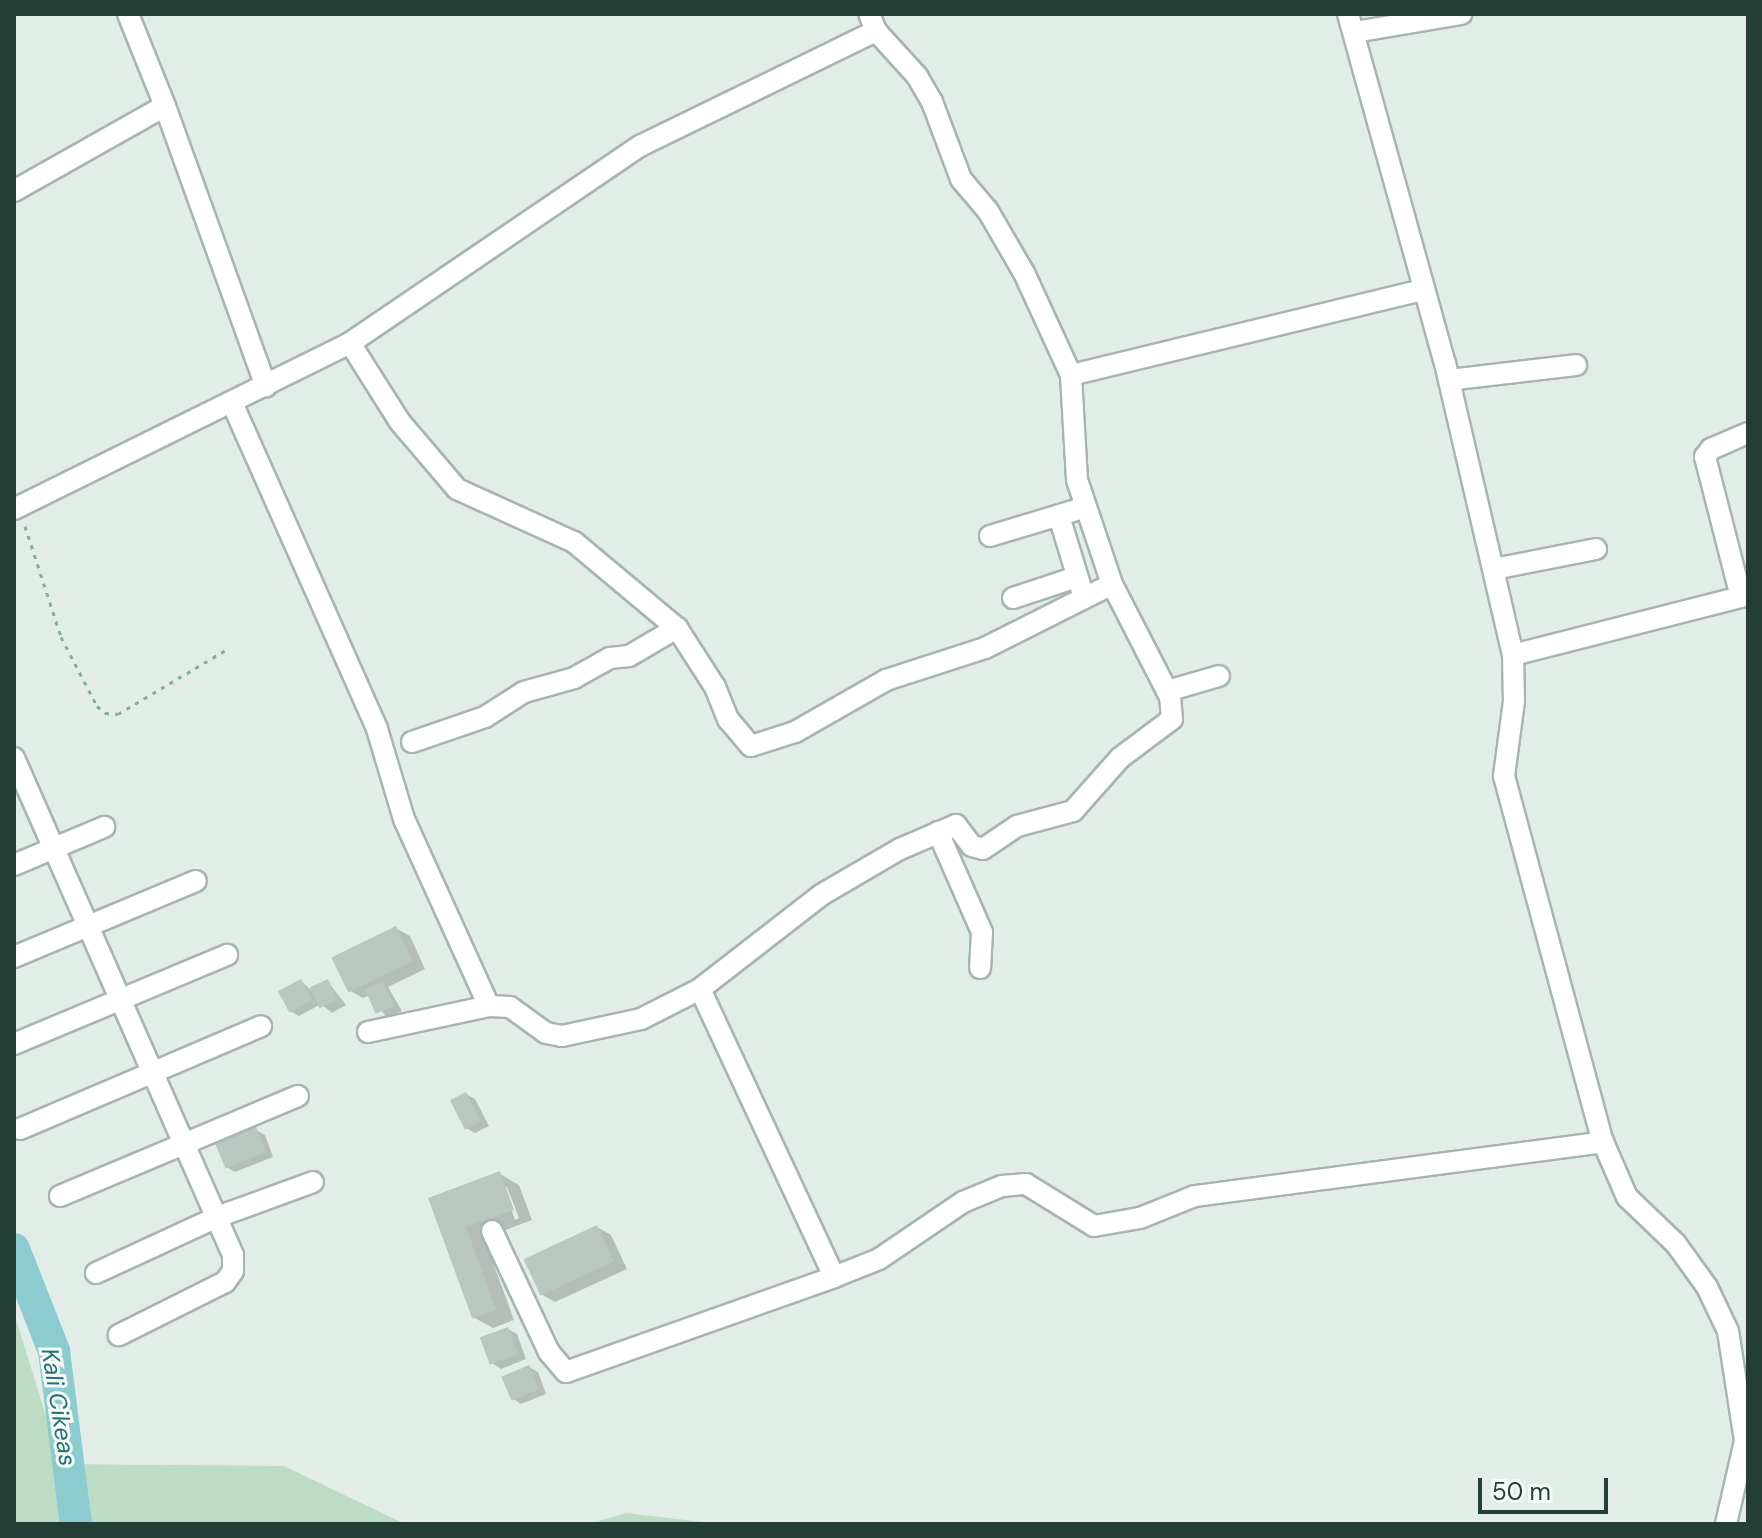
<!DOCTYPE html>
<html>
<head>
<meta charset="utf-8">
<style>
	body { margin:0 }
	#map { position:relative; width:1762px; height:1538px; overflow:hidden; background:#e3ede8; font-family:"DM Sans",sans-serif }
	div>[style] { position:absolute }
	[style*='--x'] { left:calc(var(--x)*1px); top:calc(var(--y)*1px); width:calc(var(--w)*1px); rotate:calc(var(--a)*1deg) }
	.green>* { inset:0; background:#bcddc3 }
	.shadow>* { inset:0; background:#0003 }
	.river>* { height:32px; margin:-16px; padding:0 16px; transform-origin:16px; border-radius:16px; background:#8ccbd0 }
	.building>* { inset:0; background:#b8c7c0; transform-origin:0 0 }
	.path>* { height:3px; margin-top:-1.5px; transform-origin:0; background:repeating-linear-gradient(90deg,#84af9f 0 4px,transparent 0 10px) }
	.roads { filter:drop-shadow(2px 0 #a6b5af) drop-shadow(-2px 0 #a6b5af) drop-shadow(0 2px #a6b5af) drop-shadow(0 -2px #a6b5af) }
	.minor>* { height:20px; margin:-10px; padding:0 10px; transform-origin:10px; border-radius:10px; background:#fff }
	span { translate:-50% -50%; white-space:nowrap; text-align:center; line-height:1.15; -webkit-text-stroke:6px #f4f9f6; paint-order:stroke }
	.water-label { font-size:24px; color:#1e7079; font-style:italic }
	.frame { position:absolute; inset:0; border:16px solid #233e35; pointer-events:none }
	.scale { position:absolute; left:1478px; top:1478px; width:130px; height:36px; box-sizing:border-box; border:4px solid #233e35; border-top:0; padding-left:10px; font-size:24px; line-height:28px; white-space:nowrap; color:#233e35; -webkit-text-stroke:6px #f4f9f6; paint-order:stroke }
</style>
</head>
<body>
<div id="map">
	<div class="green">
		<div style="clip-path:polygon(14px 1313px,61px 1464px,284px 1466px,405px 1524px,14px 1524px)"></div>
		<div style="clip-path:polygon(626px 1513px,720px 1524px,589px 1524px)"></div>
	</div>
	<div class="shadow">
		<div style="clip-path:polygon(396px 928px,410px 936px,425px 969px,388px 987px,402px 1011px,387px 1018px,370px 995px,363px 998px,349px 990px)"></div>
		<div style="clip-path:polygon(301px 981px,311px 990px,328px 982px,346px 1005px,332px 1013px,321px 1004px,299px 1016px,290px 1011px)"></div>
		<div style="clip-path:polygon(466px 1094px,475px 1099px,489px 1126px,475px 1133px,466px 1128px)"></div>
		<div style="clip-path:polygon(256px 1130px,265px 1135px,273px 1157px,235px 1172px,227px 1167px)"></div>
		<div style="clip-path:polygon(evenodd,500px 1174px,519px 1185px,532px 1220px,484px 1238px,514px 1320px,493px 1328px,473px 1317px,430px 1200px,500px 1174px,503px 1187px,507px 1187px,519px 1218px,515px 1220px,503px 1187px)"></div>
		<div style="clip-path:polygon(597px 1227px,611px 1235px,627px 1269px,555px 1302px,541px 1294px)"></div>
		<div style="clip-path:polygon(508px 1329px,517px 1334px,526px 1359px,501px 1369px,492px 1363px)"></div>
		<div style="clip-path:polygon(529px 1367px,538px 1372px,546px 1394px,521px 1404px,512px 1398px)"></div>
	</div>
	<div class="river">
		<div style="--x:14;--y:1249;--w:110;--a:68.6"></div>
		<div style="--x:54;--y:1351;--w:174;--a:82.8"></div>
	</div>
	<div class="building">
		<div style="left:396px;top:926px;width:39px;height:72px;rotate:64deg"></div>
		<div style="left:301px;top:979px;width:24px;height:26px;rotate:62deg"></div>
		<div style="left:328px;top:979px;width:23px;height:20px;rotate:65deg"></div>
		<div style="left:383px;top:981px;width:27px;height:20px;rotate:66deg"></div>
		<div style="left:466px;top:1092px;width:33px;height:18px;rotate:63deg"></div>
		<div style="left:256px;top:1127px;width:27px;height:44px;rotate:68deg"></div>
		<div style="clip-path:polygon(500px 1171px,514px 1210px,466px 1227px,496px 1310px,472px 1318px,428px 1198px)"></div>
		<div style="left:597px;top:1225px;width:40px;height:81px;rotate:65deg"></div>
		<div style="left:508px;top:1327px;width:29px;height:30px;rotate:70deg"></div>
		<div style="left:529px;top:1365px;width:26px;height:30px;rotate:67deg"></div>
	</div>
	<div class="path">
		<div style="--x:25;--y:526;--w:117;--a:72"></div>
		<div style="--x:61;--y:637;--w:78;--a:62.4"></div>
		<div style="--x:97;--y:706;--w:11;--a:41"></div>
		<div style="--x:105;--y:713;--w:13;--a:4"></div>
		<div style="--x:118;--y:714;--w:129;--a:-30.7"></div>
	</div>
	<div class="roads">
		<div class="minor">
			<div style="--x:128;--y:14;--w:99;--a:68.1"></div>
			<div style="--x:1348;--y:14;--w:362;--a:74.5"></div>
			<div style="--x:1445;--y:363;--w:300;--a:76.9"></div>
			<div style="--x:1513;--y:655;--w:46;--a:88.8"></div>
			<div style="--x:1514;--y:701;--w:76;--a:97.6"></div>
			<div style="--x:1504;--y:776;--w:379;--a:74.9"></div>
			<div style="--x:1603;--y:1142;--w:60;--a:66.4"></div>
			<div style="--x:1627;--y:1197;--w:68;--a:43.8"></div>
			<div style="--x:1676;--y:1244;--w:53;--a:54.2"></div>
			<div style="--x:1707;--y:1287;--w:49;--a:64.5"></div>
			<div style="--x:1728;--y:1331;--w:111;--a:81.2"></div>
			<div style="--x:1745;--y:1441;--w:85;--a:102.9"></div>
			<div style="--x:1355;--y:32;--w:108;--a:-9.6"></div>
			<div style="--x:14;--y:191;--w:173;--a:-29.4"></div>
			<div style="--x:165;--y:106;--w:298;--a:70.2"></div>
			<div style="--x:350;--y:343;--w:93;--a:57.7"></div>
			<div style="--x:400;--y:422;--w:88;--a:49.6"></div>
			<div style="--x:457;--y:489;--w:128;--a:24.4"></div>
			<div style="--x:574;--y:542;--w:134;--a:39.9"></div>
			<div style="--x:677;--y:628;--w:70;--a:57.2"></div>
			<div style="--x:715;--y:687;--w:35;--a:68"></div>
			<div style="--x:728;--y:719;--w:35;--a:50"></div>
			<div style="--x:751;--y:746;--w:46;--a:-17.7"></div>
			<div style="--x:795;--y:732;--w:105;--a:-29.7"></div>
			<div style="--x:886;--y:680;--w:104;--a:-17.9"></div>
			<div style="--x:985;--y:648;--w:142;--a:-26.7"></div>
			<div style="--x:1071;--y:375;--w:361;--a:-13.6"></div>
			<div style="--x:1449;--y:380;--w:128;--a:-6.7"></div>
			<div style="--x:233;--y:405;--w:355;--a:66"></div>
			<div style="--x:377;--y:729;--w:94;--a:73.3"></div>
			<div style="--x:404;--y:819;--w:205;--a:65.6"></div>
			<div style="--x:489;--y:1006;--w:21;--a:3"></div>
			<div style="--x:510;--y:1007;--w:44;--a:35.8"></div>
			<div style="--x:546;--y:1033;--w:16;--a:11"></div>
			<div style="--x:562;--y:1036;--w:81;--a:-12.1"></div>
			<div style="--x:641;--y:1019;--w:66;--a:-27"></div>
			<div style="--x:700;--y:989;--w:318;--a:65"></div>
			<div style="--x:834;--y:1277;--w:48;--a:-21.8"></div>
			<div style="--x:879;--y:1259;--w:102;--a:-34.2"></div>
			<div style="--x:963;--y:1202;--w:42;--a:-22.3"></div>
			<div style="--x:1002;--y:1186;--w:24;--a:-5"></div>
			<div style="--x:1026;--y:1184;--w:80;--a:31.7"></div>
			<div style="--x:1094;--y:1226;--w:47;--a:-9.9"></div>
			<div style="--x:1140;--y:1218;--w:59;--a:-21.8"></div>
			<div style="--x:1195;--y:1196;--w:412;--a:-7.5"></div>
			<div style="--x:14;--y:509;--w:375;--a:-26.3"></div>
			<div style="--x:350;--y:343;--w:351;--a:-34.2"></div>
			<div style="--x:640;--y:146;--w:263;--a:-26"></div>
			<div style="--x:876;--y:31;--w:18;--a:-112"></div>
			<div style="--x:1059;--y:516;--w:78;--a:73"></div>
			<div style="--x:990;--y:536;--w:100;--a:-16.8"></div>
			<div style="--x:1494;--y:569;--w:104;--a:-11.1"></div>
			<div style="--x:1013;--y:598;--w:67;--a:-18.2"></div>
			<div style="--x:1513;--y:655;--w:235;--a:-14.3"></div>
			<div style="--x:1741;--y:597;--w:145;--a:-104.4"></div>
			<div style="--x:1705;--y:457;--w:10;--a:-53"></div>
			<div style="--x:1711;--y:449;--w:40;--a:-23.4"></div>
			<div style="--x:1167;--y:691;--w:54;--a:-16.1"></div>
			<div style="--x:412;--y:742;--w:77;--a:-18.9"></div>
			<div style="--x:485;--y:717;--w:46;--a:-32.7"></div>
			<div style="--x:524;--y:692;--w:52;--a:-15.6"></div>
			<div style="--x:574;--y:678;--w:41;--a:-29.1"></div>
			<div style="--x:610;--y:658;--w:19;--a:-6"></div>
			<div style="--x:629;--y:656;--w:56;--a:-30.3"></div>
			<div style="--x:14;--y:758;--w:543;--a:66.22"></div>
			<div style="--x:233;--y:1255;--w:16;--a:90"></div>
			<div style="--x:233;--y:1271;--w:14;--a:126"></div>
			<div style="--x:225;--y:1282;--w:119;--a:153.4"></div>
			<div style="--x:938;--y:832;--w:109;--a:66.3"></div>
			<div style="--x:982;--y:932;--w:36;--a:93"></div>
			<div style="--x:14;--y:865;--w:98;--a:-22.9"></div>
			<div style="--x:14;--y:957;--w:197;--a:-22.7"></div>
			<div style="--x:700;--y:989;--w:153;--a:-37.8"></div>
			<div style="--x:821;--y:895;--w:91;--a:-30.2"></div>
			<div style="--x:900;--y:849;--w:61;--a:-23.2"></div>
			<div style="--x:956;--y:825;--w:26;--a:53"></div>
			<div style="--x:972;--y:846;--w:11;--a:15"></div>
			<div style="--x:983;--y:849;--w:41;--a:-34.1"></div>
			<div style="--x:1017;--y:826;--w:58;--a:-15"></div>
			<div style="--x:1073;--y:811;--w:71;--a:-48.4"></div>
			<div style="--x:1120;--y:758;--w:65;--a:-36.9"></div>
			<div style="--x:1172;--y:719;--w:22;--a:-95"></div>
			<div style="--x:1170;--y:697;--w:127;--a:-117.2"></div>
			<div style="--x:1112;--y:584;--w:110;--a:-108.6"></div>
			<div style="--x:1077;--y:480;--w:105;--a:-93.3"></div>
			<div style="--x:1071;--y:375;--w:112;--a:-114.7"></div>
			<div style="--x:1024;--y:273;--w:72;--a:-120.1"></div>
			<div style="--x:988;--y:211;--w:42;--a:-130.2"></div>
			<div style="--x:961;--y:179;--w:82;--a:-110.6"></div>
			<div style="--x:932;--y:102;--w:30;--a:-120"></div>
			<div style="--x:917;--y:76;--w:61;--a:-132.3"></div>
			<div style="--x:368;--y:1032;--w:124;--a:-12.1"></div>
			<div style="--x:14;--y:1044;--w:231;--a:-22.7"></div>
			<div style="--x:20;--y:1129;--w:262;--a:-23.1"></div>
			<div style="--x:60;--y:1196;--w:258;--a:-22.8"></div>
			<div style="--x:492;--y:1231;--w:134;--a:64.8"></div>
			<div style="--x:549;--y:1352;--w:26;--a:50"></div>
			<div style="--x:566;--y:1372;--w:284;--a:-19.5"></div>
			<div style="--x:96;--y:1273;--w:133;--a:-24.8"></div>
			<div style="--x:217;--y:1217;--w:102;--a:-20"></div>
		</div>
	</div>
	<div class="water-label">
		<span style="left:59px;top:1407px;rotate:81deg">Kali Cikeas</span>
	</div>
	<div class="frame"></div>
	<div class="scale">50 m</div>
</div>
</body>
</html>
